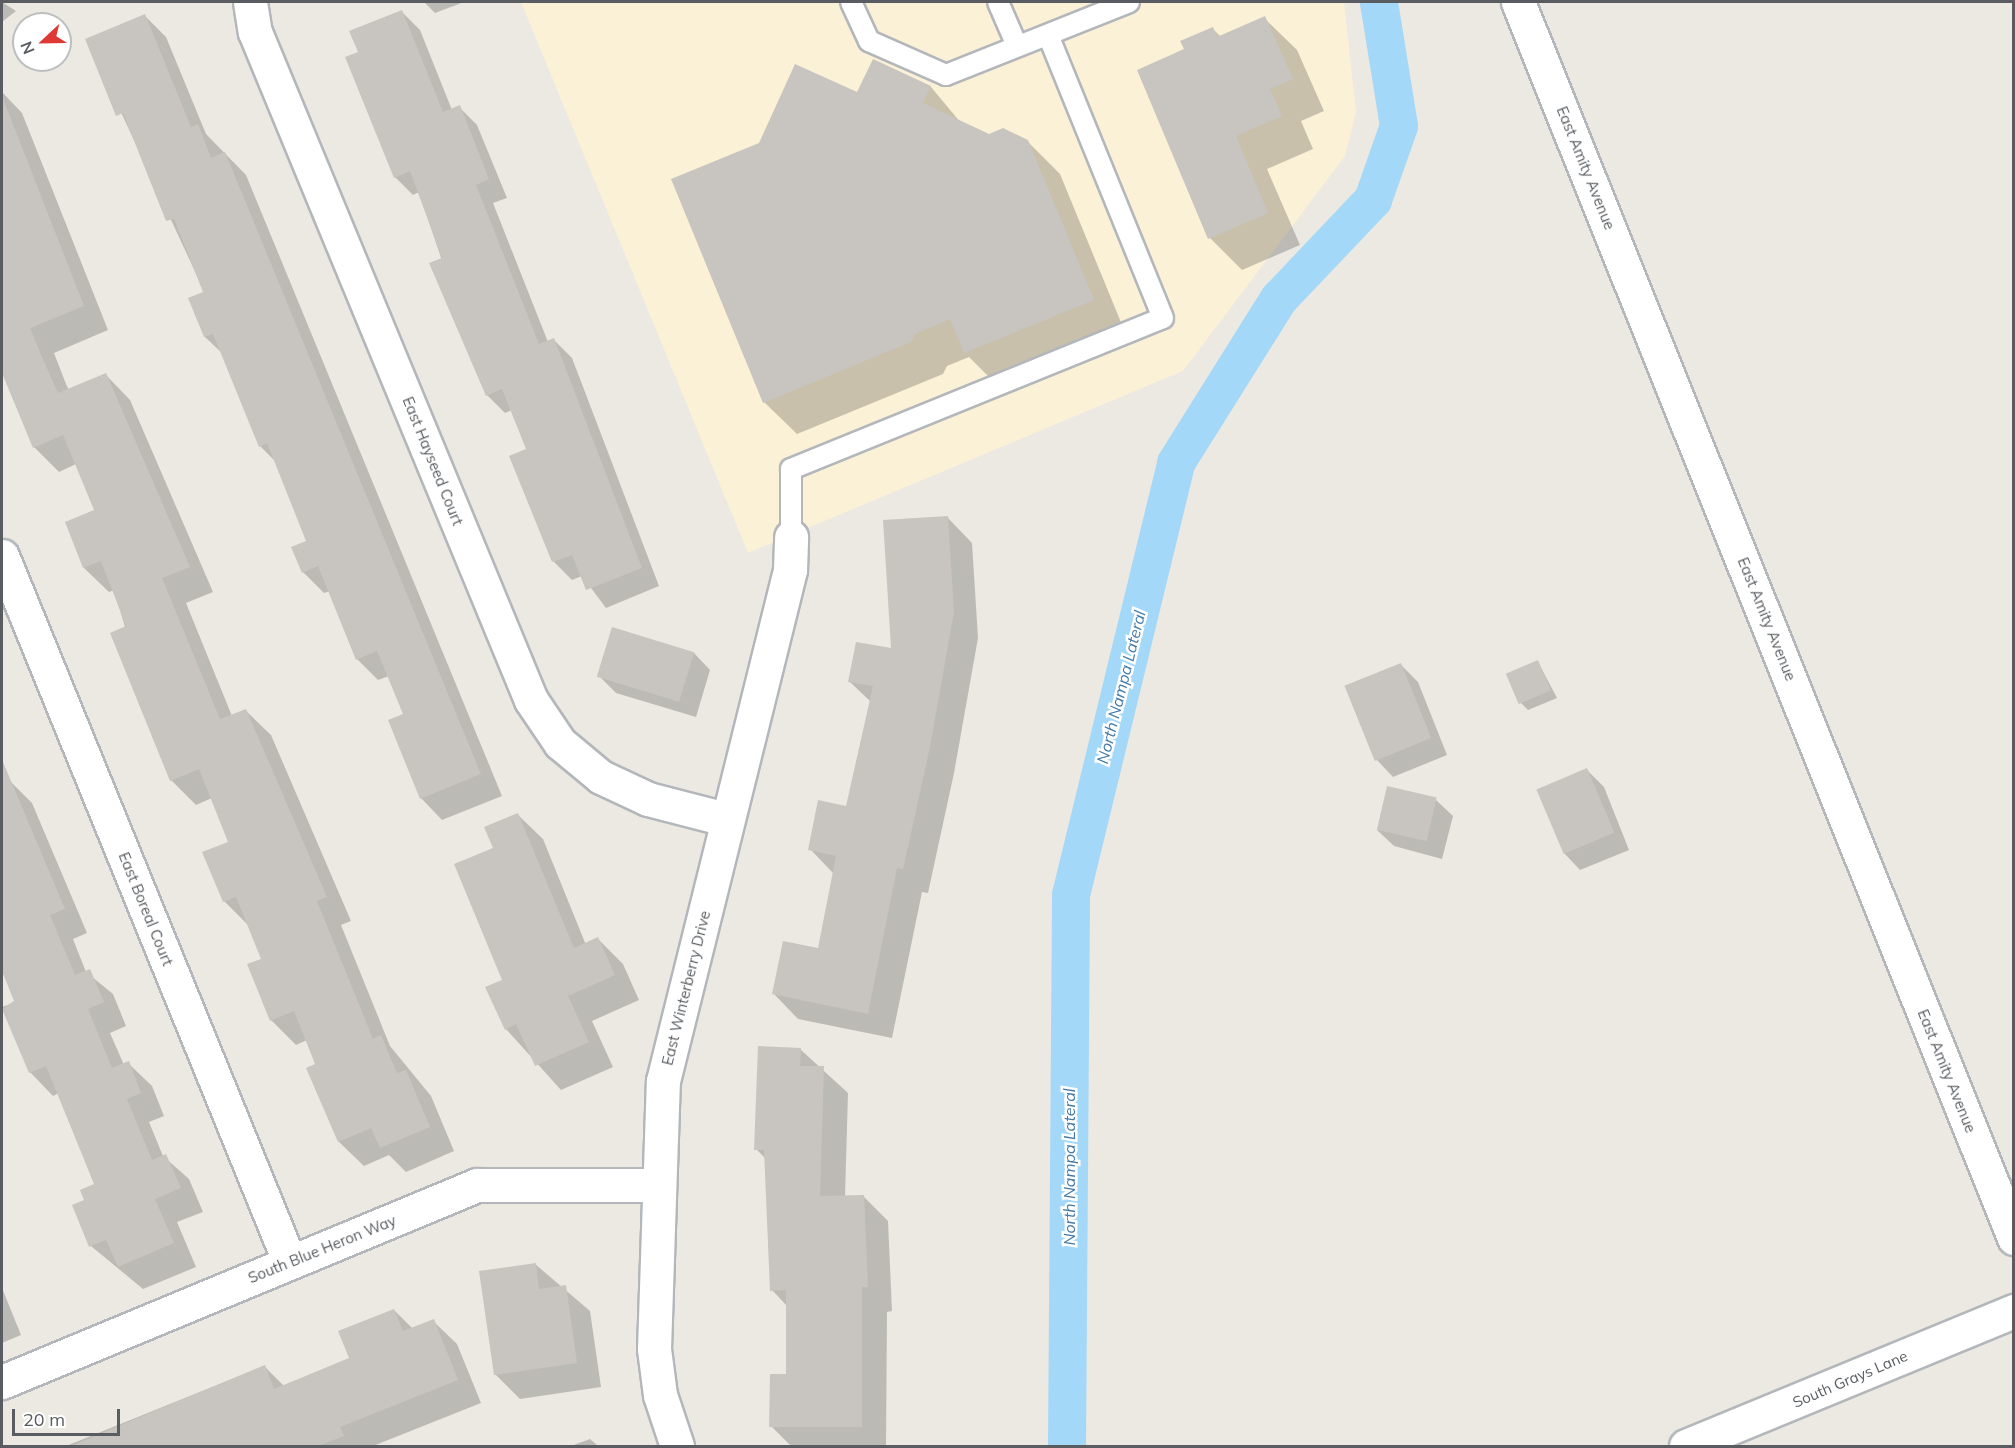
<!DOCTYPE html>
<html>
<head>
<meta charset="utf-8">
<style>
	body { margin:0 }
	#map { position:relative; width:2015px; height:1448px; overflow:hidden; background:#ebe9e1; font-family:Mulish,sans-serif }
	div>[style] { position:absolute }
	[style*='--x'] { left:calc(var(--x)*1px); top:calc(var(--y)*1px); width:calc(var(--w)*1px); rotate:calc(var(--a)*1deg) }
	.commercial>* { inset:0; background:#fbf1d6 }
	.shadow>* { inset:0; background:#0003 }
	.canal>* { height:38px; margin:-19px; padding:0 19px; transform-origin:19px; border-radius:19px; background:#a3d8f9 }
	.building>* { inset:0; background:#c8c5c0; transform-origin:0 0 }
	.roads { filter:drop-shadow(2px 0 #b3b7bb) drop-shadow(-2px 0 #b3b7bb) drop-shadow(0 2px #b3b7bb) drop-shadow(0 -2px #b3b7bb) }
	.service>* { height:20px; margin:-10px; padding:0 10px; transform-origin:10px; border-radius:10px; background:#fff }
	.minor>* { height:33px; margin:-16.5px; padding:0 16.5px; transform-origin:16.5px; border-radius:16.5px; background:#fff }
	.tertiary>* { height:33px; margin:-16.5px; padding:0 16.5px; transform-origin:16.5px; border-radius:16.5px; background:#fff }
	.secondary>* { height:33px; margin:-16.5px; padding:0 16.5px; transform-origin:16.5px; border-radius:16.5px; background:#fff }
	span { translate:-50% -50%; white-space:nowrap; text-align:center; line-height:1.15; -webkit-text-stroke:5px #fff; paint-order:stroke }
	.street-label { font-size:15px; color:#595d61 }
	.water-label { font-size:16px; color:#4279a9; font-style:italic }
	.frame { position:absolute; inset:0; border:3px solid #595d61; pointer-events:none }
	.north { position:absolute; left:12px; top:12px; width:60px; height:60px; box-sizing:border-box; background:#fff; border:2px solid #bdbec0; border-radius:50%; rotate:248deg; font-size:16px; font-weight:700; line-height:24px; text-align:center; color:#595d61 }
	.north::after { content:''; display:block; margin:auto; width:21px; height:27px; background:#de3934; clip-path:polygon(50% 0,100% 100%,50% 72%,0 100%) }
	.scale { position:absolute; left:12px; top:1409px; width:108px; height:27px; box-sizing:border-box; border:3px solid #595d61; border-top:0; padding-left:8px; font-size:18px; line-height:21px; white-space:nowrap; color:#595d61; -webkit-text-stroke:4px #fff; paint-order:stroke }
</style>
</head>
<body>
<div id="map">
	<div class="commercial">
		<div style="clip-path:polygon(521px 2px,1344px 2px,1356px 112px,1345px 156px,1183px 371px,748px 553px)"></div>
	</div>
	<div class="shadow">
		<div style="clip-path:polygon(2px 2px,16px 11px,2px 22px)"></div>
		<div style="clip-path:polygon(424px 2px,464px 2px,435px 13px)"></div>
		<div style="clip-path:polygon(402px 12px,420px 30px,452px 110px,459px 107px,477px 125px,507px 198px,493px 203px,548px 342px,554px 340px,572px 358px,659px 586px,606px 608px,582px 576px,572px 580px,554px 562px,511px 457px,528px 450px,512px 410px,505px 413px,487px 395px,419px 192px,413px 195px,395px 177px,360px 53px)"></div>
		<div style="clip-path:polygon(145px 16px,166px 37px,206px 134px,246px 175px,502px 796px,442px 820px,421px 798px,405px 715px,389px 676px,378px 680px,357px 659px,330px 591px,324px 593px,303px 572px,308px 541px,276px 462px,260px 446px,223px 354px,205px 337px,205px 293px,87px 39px)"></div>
		<div style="clip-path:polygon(1264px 18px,1297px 50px,1324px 111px,1301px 121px,1313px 149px,1267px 169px,1300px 245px,1242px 270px,1210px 238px,1186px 50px,1213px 29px,1221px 37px)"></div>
		<div style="clip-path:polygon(873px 61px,931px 87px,961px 123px,989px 136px,1027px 141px,1060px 174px,1125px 332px,997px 385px,969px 357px,947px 366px,943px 374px,797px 434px,764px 402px,760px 144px,858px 94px)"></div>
		<div style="clip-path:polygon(2px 92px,22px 113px,108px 330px,54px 353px,66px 384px,69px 390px,106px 375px,130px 400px,213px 592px,186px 603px,232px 716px,246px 711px,271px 735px,351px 921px,341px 925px,390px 1046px,431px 1096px,454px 1151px,406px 1172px,389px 1155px,364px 1166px,339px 1142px,308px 1069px,317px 1065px,307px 1040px,296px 1045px,271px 1020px,262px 960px,249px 926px,224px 901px,230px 843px,212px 798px,196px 805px,171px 780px,114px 590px,109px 592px,84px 568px,96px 511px,76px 464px,59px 472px,34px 447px,2px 366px)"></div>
		<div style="clip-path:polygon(948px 518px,972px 543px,978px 638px,954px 773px,928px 893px,922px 892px,892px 1038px,798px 1019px,774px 994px,819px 950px,834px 874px,810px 849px,847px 807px,871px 702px,850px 682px,893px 650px)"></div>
		<div style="clip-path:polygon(613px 629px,694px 653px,710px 670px,696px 717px,616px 693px,599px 676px)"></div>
		<div style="clip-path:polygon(1538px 662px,1557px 698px,1528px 710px,1520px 702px)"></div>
		<div style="clip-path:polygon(1401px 665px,1418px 682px,1447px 755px,1393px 777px,1377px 760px)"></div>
		<div style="clip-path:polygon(1587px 770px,1604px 787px,1629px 850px,1580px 870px,1564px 853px)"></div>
		<div style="clip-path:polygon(9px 780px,32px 803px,87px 933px,73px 939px,86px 972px,113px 994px,126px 1026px,110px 1033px,124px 1065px,128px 1063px,152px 1086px,164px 1116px,149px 1122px,163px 1156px,189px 1179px,203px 1212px,177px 1222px,196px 1267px,143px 1289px,91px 1246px,86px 1201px,95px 1185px,59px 1093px,53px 1096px,30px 1072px,2px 1007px,16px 1002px,2px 967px,2px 783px)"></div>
		<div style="clip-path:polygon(1436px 800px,1453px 816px,1442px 859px,1394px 846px,1377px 830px)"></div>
		<div style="clip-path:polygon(518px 815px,543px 839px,586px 945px,598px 939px,623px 964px,639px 1000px,592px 1021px,613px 1067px,561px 1090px,506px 1029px,495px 849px)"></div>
		<div style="clip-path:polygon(800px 1049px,848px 1093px,845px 1197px,863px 1196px,888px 1221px,892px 1311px,887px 1312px,886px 1446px,791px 1446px,771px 1426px,787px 1375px,787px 1306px,772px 1290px,766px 1159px,756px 1149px)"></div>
		<div style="clip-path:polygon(535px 1264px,590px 1311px,601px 1387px,520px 1399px,495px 1374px)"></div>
		<div style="clip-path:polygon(2px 1288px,21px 1335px,2px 1343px)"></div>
		<div style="clip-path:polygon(394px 1310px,413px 1329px,433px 1321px,457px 1344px,481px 1403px,373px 1446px,66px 1446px,264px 1366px,284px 1386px,351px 1359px)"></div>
		<div style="clip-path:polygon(590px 1439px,598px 1446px,571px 1446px)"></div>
	</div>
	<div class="canal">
		<div style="--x:1067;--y:1446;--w:551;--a:-89.58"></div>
		<div style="--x:1071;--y:895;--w:445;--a:-76.3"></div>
		<div style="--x:1176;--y:463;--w:194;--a:-57.9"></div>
		<div style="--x:1279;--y:299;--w:137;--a:-46.5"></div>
		<div style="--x:1373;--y:200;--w:78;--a:-70.6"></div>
		<div style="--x:1399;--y:126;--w:126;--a:-99.2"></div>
	</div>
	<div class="building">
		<div style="clip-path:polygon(402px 10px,443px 112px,460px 105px,489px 179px,476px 185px,539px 344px,554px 338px,642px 568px,586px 590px,572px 555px,552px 562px,509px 456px,526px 449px,502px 389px,486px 396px,429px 263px,442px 258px,410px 171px,394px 178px,345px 57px,358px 52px,349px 31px)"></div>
		<div style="clip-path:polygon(145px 14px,191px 127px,198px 124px,211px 158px,225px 152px,481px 774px,420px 799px,388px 720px,403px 714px,377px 651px,356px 660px,318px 566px,302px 573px,291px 547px,306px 541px,267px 443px,259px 447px,213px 334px,204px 337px,188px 298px,203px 292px,174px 219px,166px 221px,123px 113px,116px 116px,85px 39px)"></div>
		<div style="clip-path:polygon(1265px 16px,1293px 79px,1270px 89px,1282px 116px,1236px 136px,1268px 213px,1208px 239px,1137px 70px,1184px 49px,1180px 41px,1213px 27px,1217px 37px)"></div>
		<div style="clip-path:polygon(873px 59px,931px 86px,923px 103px,989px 134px,1003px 128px,1028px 140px,1094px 300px,964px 353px,950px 319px,915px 334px,911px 342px,763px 403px,671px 179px,759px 143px,795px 64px,857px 92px)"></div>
		<div style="clip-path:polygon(2px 96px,84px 306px,30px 328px,42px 357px,58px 393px,106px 373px,190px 567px,162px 578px,220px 719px,246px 709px,327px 897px,317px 901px,373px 1039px,381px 1035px,397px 1073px,406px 1070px,430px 1127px,380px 1148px,371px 1128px,338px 1142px,306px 1068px,315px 1064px,294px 1011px,270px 1021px,247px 964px,261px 959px,236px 897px,223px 902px,202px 852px,228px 842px,199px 769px,170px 781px,110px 633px,126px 626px,101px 561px,83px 568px,65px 522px,94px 510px,63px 435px,33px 448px,2px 373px)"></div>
		<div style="clip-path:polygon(948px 516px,954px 612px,930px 747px,903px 869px,897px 868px,868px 1014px,772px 994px,783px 941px,818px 948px,836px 856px,808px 850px,818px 800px,846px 806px,873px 686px,848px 682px,856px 642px,891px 648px,883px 520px)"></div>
		<div style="left:612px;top:627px;width:86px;height:52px;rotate:17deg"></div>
		<div style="left:1538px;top:660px;width:33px;height:35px;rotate:67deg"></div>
		<div style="left:1401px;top:663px;width:81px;height:61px;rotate:68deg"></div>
		<div style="clip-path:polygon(3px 762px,65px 909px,50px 915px,75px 975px,90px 969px,104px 1002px,88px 1009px,112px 1068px,129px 1061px,141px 1093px,127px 1099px,152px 1160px,166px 1154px,181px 1188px,155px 1199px,174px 1243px,118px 1267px,106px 1240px,89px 1247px,72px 1205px,84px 1200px,80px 1190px,94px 1184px,46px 1066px,29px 1073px,2px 1009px,14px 1001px,2px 971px)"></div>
		<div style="left:1587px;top:768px;width:70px;height:55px;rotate:67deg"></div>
		<div style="left:1387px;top:786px;width:51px;height:45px;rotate:13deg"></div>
		<div style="clip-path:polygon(518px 813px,574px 948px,598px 937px,615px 975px,568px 996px,589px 1042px,535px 1066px,516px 1024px,505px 1030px,485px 987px,502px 980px,454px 864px,493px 848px,484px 827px)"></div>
		<div style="clip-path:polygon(758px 1046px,801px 1048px,800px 1066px,824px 1066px,820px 1196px,864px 1195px,868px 1287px,862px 1287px,862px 1427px,769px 1427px,770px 1374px,786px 1374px,786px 1290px,770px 1291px,764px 1150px,754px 1150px)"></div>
		<div style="clip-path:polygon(536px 1263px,539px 1289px,566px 1285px,577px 1363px,494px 1375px,479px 1271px)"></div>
		<div style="clip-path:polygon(394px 1309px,403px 1331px,434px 1319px,458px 1380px,340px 1427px,344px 1436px,318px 1446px,71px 1446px,265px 1365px,274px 1389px,349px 1358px,338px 1331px)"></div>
	</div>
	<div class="roads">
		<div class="service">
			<div style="--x:851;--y:2;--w:43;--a:65.2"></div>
			<div style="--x:869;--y:41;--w:84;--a:23.8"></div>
			<div style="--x:946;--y:75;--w:197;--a:-21.7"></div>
			<div style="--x:998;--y:2;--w:48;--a:66.6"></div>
			<div style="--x:791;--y:537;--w:68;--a:-90"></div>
			<div style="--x:791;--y:469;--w:401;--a:-22.1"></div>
			<div style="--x:1163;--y:318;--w:305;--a:-112.1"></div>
		</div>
		<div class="minor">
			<div style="--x:250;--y:2;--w:30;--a:81"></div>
			<div style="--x:255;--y:32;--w:723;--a:67.55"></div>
			<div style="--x:531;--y:700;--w:52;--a:56"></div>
			<div style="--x:560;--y:743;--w:53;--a:39.7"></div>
			<div style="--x:601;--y:777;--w:52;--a:25.1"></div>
			<div style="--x:648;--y:799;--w:81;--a:14.4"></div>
			<div style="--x:2;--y:556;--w:763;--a:67.84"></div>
			<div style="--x:2;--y:1382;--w:514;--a:-22.53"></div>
			<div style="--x:477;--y:1185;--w:179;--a:0"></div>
			<div style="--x:677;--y:1446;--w:54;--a:-108.4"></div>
			<div style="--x:660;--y:1395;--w:46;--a:-97.4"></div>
			<div style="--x:654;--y:1349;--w:268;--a:-88.1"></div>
			<div style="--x:663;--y:1081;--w:527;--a:-76.04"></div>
			<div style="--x:790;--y:570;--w:33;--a:-88"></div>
		</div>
		<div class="tertiary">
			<div style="--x:1686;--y:1446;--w:355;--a:-22.4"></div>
		</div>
		<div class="secondary">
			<div style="--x:1518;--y:2;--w:1332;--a:68.13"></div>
		</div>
	</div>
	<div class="street-label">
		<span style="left:1586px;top:168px;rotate:68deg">East Amity Avenue</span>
		<span style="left:433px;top:461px;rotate:68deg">East Hayseed Court</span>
		<span style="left:1767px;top:619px;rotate:68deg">East Amity Avenue</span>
		<span style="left:146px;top:909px;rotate:68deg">East Boreal Court</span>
		<span style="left:686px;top:988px;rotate:-76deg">East Winterberry Drive</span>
		<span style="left:1947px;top:1071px;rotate:68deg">East Amity Avenue</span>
		<span style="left:322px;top:1249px;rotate:-22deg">South Blue Heron Way</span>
		<span style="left:1850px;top:1379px;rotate:-23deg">South Grays Lane</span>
	</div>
	<div class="water-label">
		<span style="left:1121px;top:687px;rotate:-76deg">North Nampa Lateral</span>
		<span style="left:1069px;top:1167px;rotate:-90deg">North Nampa Lateral</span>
	</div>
	<div class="frame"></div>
	<div class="north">N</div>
	<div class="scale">20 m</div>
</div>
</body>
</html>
